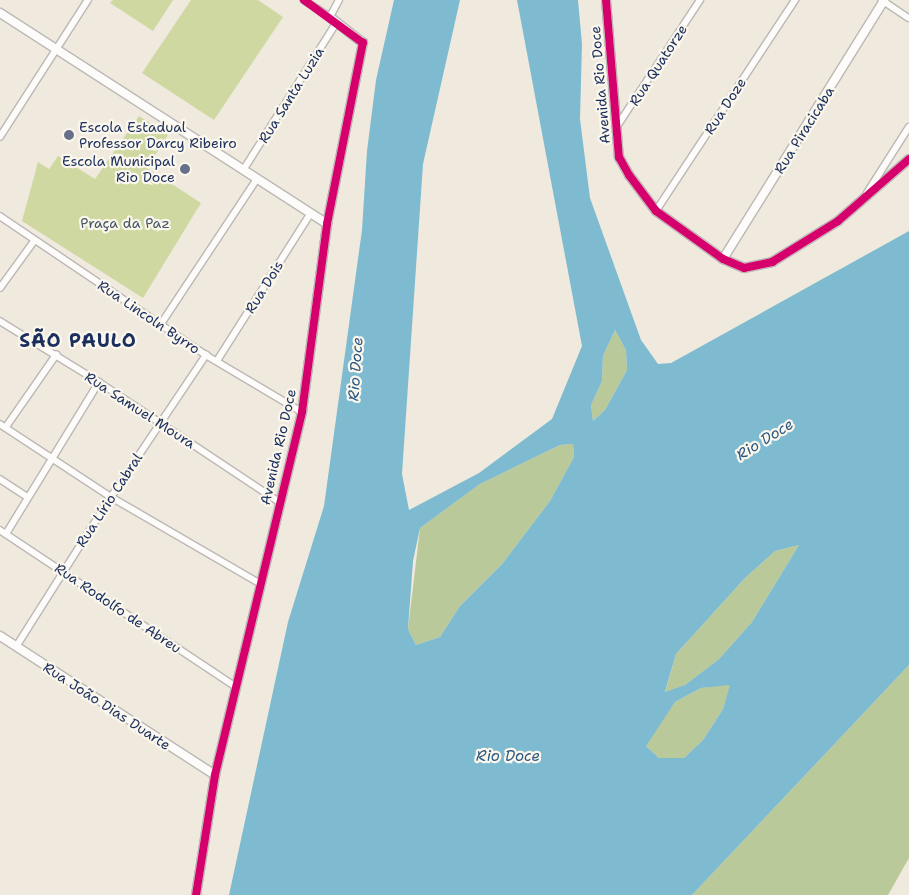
<!DOCTYPE html>
<html>
<head>
<meta charset="utf-8">
<style>
	body { margin:0 }
	#map { position:relative; width:909px; height:895px; overflow:hidden; background:#f0e9de; font-family:"Shantell Sans",sans-serif }
	div>[style] { position:absolute }
	[style*='--x'] { left:calc(var(--x)*1px); top:calc(var(--y)*1px); width:calc(var(--w)*1px); rotate:calc(var(--a)*1deg) }
	.green>* { inset:0; background:#ced8a0 }
	.forest>* { inset:0; background:#bac999 }
	.water>* { inset:0; background:#7ebbd1 }
	.roads { filter:drop-shadow(1px 0 #bbb8b5) drop-shadow(-1px 0 #bbb8b5) drop-shadow(0 1px #bbb8b5) drop-shadow(0 -1px #bbb8b5) }
	.minor>* { height:5.5px; margin:-2.75px; padding:0 2.75px; transform-origin:2.75px; border-radius:2.75px; background:#fdfcfa }
	.tertiary>* { height:8px; margin:-4px; padding:0 4px; transform-origin:4px; border-radius:4px; background:#fdfcfa }
	.cycleway>* { height:8px; margin:-4px; padding:0 4px; transform-origin:4px; border-radius:4px; background:#d6006c }
	.dots>* { width:14px; height:14px; translate:-50% -50%; box-sizing:border-box; border:2px solid #fbf7ec; border-radius:50% }
	span { translate:-50% -50%; white-space:nowrap; text-align:center; line-height:1.15; -webkit-text-stroke:4.5px #fbf7ec; paint-order:stroke }
	.street-label { font-size:14px; color:#1b2f5e }
	.poi-label { font-size:14px; color:#1b2f5e }
	.left { translate:0 -50%; text-align:left }
	.right { translate:-100% -50%; text-align:right }
	.park-label { font-size:14px; color:#415662 }
	.water-label { font-size:15px; color:#2c5984; font-style:italic }
	.district-label { font-size:19px; color:#1b2f5e; font-weight:700; letter-spacing:1px }
</style>
</head>
<body>
<div id="map">
	<div class="green">
		<div style="clip-path:polygon(113px 0,173px 0,153px 31px,110px 3px)"></div>
		<div style="clip-path:polygon(191px 0,258px 0,283px 17px,214px 120px,142px 73px)"></div>
		<div style="clip-path:polygon(139px 116px,168px 135px,147px 168px,201px 203px,143px 298px,22px 221px,38px 162px,49px 169px,58px 156px,95px 179px)"></div>
	</div>
	<div class="forest">
		<div style="clip-path:polygon(615px 330px,626px 350px,627px 370px,605px 410px,593px 421px,591px 405px,602px 381px,603px 356px)"></div>
		<div style="clip-path:polygon(573px 444px,574px 457px,550px 501px,502px 564px,460px 606px,440px 637px,416px 645px,408px 629px,420px 528px,480px 484px,560px 445px)"></div>
		<div style="clip-path:polygon(799px 545px,752px 622px,719px 659px,685px 685px,665px 693px,676px 654px,745px 578px,775px 551px)"></div>
		<div style="clip-path:polygon(909px 665px,909px 858px,888px 895px,692px 895px)"></div>
		<div style="clip-path:polygon(731px 684px,723px 709px,703px 740px,684px 758px,659px 758px,645px 745px,675px 702px,701px 688px)"></div>
	</div>
	<div class="water">
		<div style="clip-path:polygon(evenodd,394px 0,460px 0,423px 164px,402px 474px,409px 510px,479px 473px,552px 419px,582px 346px,517px 0,578px 0,582px 44px,580px 119px,590px 198px,641px 340px,658px 364px,671px 363px,909px 231px,909px 665px,692px 895px,229px 895px,288px 622px,324px 506px,362px 230px,367px 151px,376px 80px,394px 0,615px 330px,626px 350px,627px 370px,605px 410px,593px 421px,591px 405px,602px 381px,603px 356px,615px 330px,394px 0,573px 444px,574px 457px,550px 501px,502px 564px,460px 606px,440px 637px,416px 645px,408px 629px,413px 561px,420px 528px,480px 484px,560px 445px,573px 444px,394px 0,799px 545px,752px 622px,719px 659px,685px 685px,665px 692px,676px 654px,745px 578px,775px 551px,799px 545px,394px 0,730px 685px,723px 709px,703px 740px,684px 758px,659px 758px,646px 746px,675px 702px,701px 688px,730px 685px)"></div>
	</div>
	<div class="roads">
		<div class="minor">
			<div style="--x:304;--y:0;--w:31;--a:33"></div>
			<div style="--x:330;--y:17;--w:19;--a:-62"></div>
			<div style="--x:882;--y:0;--w:32;--a:34"></div>
			<div style="--x:616;--y:128;--w:153;--a:-56.7"></div>
			<div style="--x:0;--y:137;--w:163;--a:-57.3"></div>
			<div style="--x:244;--y:169;--w:174;--a:-57.7"></div>
			<div style="--x:867;--y:193;--w:78;--a:-57.5"></div>
			<div style="--x:656;--y:211;--w:253;--a:-56.6"></div>
			<div style="--x:0;--y:216;--w:249;--a:34"></div>
			<div style="--x:206;--y:355;--w:112;--a:30.7"></div>
			<div style="--x:0;--y:288;--w:59;--a:-53.9"></div>
			<div style="--x:0;--y:321;--w:116;--a:31.6"></div>
			<div style="--x:99;--y:382;--w:215;--a:33.6"></div>
			<div style="--x:161;--y:324;--w:174;--a:-56.5"></div>
			<div style="--x:217;--y:361;--w:175;--a:-57.6"></div>
			<div style="--x:0;--y:424;--w:133;--a:33.3"></div>
			<div style="--x:111;--y:497;--w:173;--a:30.1"></div>
			<div style="--x:6;--y:427;--w:88;--a:-55.2"></div>
			<div style="--x:0;--y:479;--w:33;--a:33"></div>
			<div style="--x:0;--y:530;--w:282;--a:33.6"></div>
			<div style="--x:6;--y:534;--w:178;--a:-58.5"></div>
			<div style="--x:16;--y:647;--w:178;--a:-57.7"></div>
			<div style="--x:111;--y:497;--w:171;--a:-56.2"></div>
		</div>
		<div class="tertiary">
			<div style="--x:606;--y:0;--w:158;--a:85.3"></div>
			<div style="--x:619;--y:157;--w:21;--a:61"></div>
			<div style="--x:629;--y:175;--w:45;--a:53.1"></div>
			<div style="--x:656;--y:211;--w:82;--a:35.6"></div>
			<div style="--x:723;--y:259;--w:23;--a:23"></div>
			<div style="--x:744;--y:268;--w:29;--a:-12"></div>
			<div style="--x:772;--y:262;--w:78;--a:-31.8"></div>
			<div style="--x:838;--y:221;--w:94;--a:-41.1"></div>
			<div style="--x:0;--y:13;--w:389;--a:32.8"></div>
			<div style="--x:723;--y:259;--w:305;--a:-58.1"></div>
			<div style="--x:0;--y:636;--w:256;--a:32.9"></div>
			<div style="--x:196;--y:895;--w:121;--a:-81"></div>
			<div style="--x:215;--y:775;--w:373;--a:-76.5"></div>
			<div style="--x:302;--y:412;--w:190;--a:-82.4"></div>
			<div style="--x:327;--y:224;--w:185;--a:-78.8"></div>
			<div style="--x:363;--y:43;--w:42;--a:-141.8"></div>
		</div>
	</div>
	<div class="cycleway">
		<div style="--x:606;--y:0;--w:158;--a:85.3"></div>
		<div style="--x:619;--y:157;--w:21;--a:61"></div>
		<div style="--x:629;--y:175;--w:45;--a:53.1"></div>
		<div style="--x:656;--y:211;--w:82;--a:35.6"></div>
		<div style="--x:723;--y:259;--w:23;--a:23"></div>
		<div style="--x:744;--y:268;--w:29;--a:-12"></div>
		<div style="--x:772;--y:262;--w:78;--a:-31.8"></div>
		<div style="--x:838;--y:221;--w:94;--a:-41.1"></div>
		<div style="--x:196;--y:895;--w:121;--a:-81"></div>
		<div style="--x:215;--y:775;--w:373;--a:-76.5"></div>
		<div style="--x:302;--y:412;--w:190;--a:-82.4"></div>
		<div style="--x:327;--y:224;--w:185;--a:-78.8"></div>
		<div style="--x:363;--y:43;--w:73;--a:-143.9"></div>
	</div>
	<div class="dots">
		<div style="left:69px;top:135px;background:#66708b"></div>
		<div style="left:185px;top:169px;background:#66708b"></div>
	</div>
	<div class="street-label">
		<span style="left:658px;top:65px;rotate:-57deg">Rua Quatorze</span>
		<span style="left:600px;top:85px;rotate:-95deg">Avenida Rio Doce</span>
		<span style="left:291px;top:95px;rotate:-58deg">Rua Santa Luzia</span>
		<span style="left:725px;top:106px;rotate:-57deg">Rua Doze</span>
		<span style="left:804px;top:130px;rotate:-58deg">Rua Piracicaba</span>
		<span style="left:264px;top:287px;rotate:-58deg">Rua Dois</span>
		<span style="left:149px;top:317px;rotate:34deg">Rua Lincoln Byrro</span>
		<span style="left:140px;top:410px;rotate:33deg">Rua Samuel Moura</span>
		<span style="left:278px;top:447px;rotate:-77deg">Avenida Rio Doce</span>
		<span style="left:109px;top:500px;rotate:-57deg">Rua Lírio Cabral</span>
		<span style="left:118px;top:608px;rotate:34deg">Rua Rodolfo de Abreu</span>
		<span style="left:107px;top:706px;rotate:33deg">Rua João Dias Duarte</span>
	</div>
	<div class="poi-label">
		<span class="left" style="left:79px;top:135px">Escola Estadual<br>Professor Darcy Ribeiro</span>
		<span class="right" style="left:175px;top:169px">Escola Municipal<br>Rio Doce</span>
	</div>
	<div class="park-label">
		<span style="left:125px;top:223px">Praça da Paz</span>
	</div>
	<div class="water-label">
		<span style="left:356px;top:369px;rotate:-86deg">Rio Doce</span>
		<span style="left:765px;top:440px;rotate:-32deg">Rio Doce</span>
		<span style="left:508px;top:757px">Rio Doce</span>
	</div>
	<div class="district-label">
		<span style="left:78px;top:341px">SÃO PAULO</span>
	</div>
</div>
</body>
</html>
